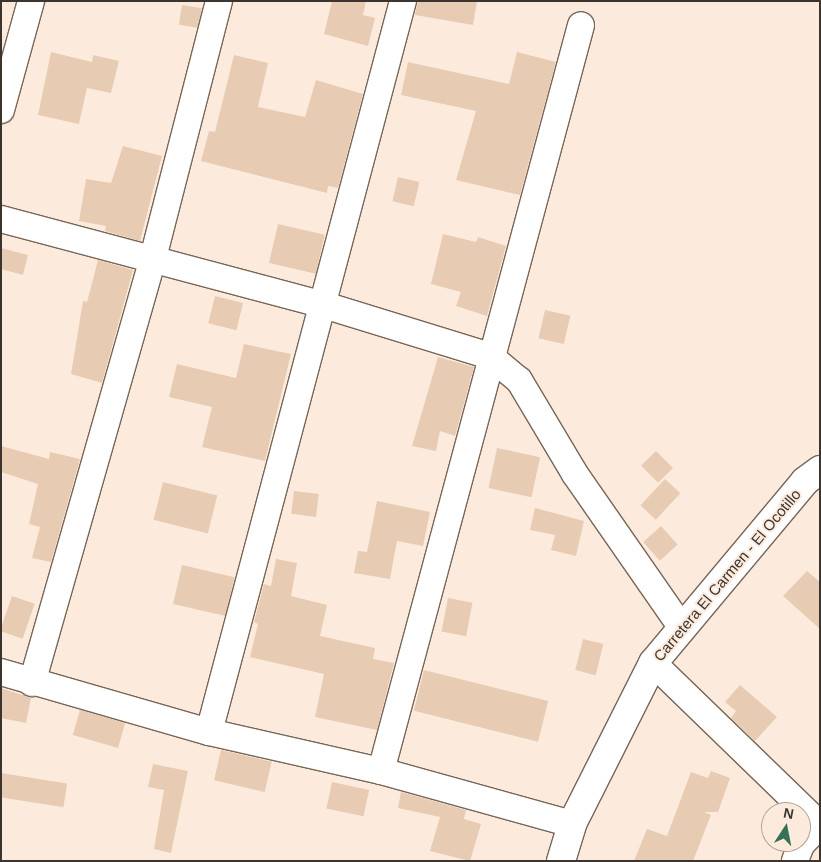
<!DOCTYPE html>
<html>
<head>
<meta charset="utf-8">
<style>
	body { margin:0 }
	#map { position:relative; width:821px; height:862px; overflow:hidden; background:#fcebdd; font-family:Helvetica,sans-serif }
	div>[style] { position:absolute }
	[style*='--x'] { left:calc(var(--x)*1px); top:calc(var(--y)*1px); width:calc(var(--w)*1px); rotate:calc(var(--a)*1deg) }
	.building>* { inset:0; background:#e8cbb3; transform-origin:0 0 }
	.roads { filter:drop-shadow(1px 0 #786657) drop-shadow(-1px 0 #786657) drop-shadow(0 1px #786657) drop-shadow(0 -1px #786657) }
	.minor>* { height:26px; margin:-13px; padding:0 13px; transform-origin:13px; border-radius:13px; background:#fff }
	.secondary>* { height:28px; margin:-14px; padding:0 14px; transform-origin:14px; border-radius:14px; background:#fff }
	span { translate:-50% -50%; white-space:nowrap; text-align:center; line-height:1.15; -webkit-text-stroke:4px #fcebdd; paint-order:stroke }
	.street-label { font-size:15px; color:#3c342e }
	.frame { position:absolute; inset:0; border:2px solid #3c342e; pointer-events:none }
	.north { position:absolute; left:761px; top:802px; width:50px; height:50px; box-sizing:border-box; background:#fcebdd; border:1px solid #afa297; border-radius:50%; rotate:11deg; font-size:14px; font-weight:700; line-height:20px; text-align:center; color:#3c342e }
	.north::after { content:''; display:block; margin:auto; width:18px; height:22px; background:#376f57; clip-path:polygon(50% 0,100% 100%,50% 72%,0 100%) }
</style>
</head>
<body>
<div id="map">
	<div class="building">
		<div style="clip-path:polygon(332px 1px,366px 1px,363px 15px,375px 18px,368px 46px,324px 34px)"></div>
		<div style="clip-path:polygon(418px 1px,477px 1px,473px 25px,415px 15px)"></div>
		<div style="left:182px;top:5px;width:20px;height:20px;rotate:9deg"></div>
		<div style="clip-path:polygon(51px 52px,92px 62px,93px 55px,119px 61px,111px 93px,87px 88px,79px 124px,38px 115px)"></div>
		<div style="clip-path:polygon(517px 52px,556px 62px,520px 195px,456px 180px,476px 111px,401px 95px,408px 62px,509px 84px)"></div>
		<div style="clip-path:polygon(234px 55px,268px 63px,258px 107px,305px 117px,316px 80px,363px 94px,338px 188px,328px 186px,327px 193px,201px 161px,209px 131px,215px 132px)"></div>
		<div style="clip-path:polygon(123px 146px,162px 156px,140px 241px,105px 231px,106px 226px,79px 221px,86px 179px,111px 183px)"></div>
		<div style="left:398px;top:177px;width:22px;height:25px;rotate:13deg"></div>
		<div style="left:278px;top:224px;width:48px;height:40px;rotate:13deg"></div>
		<div style="clip-path:polygon(443px 234px,476px 242px,478px 237px,506px 246px,487px 316px,456px 306px,461px 292px,431px 284px)"></div>
		<div style="clip-path:polygon(1px 248px,28px 255px,23px 275px,1px 269px)"></div>
		<div style="clip-path:polygon(98px 260px,133px 270px,102px 383px,71px 374px,83px 301px,87px 302px)"></div>
		<div style="left:215px;top:296px;width:29px;height:28px;rotate:14deg"></div>
		<div style="left:545px;top:310px;width:26px;height:29px;rotate:13deg"></div>
		<div style="clip-path:polygon(244px 344px,291px 354px,265px 461px,202px 447px,212px 407px,169px 397px,177px 364px,236px 378px)"></div>
		<div style="clip-path:polygon(438px 357px,474px 367px,455px 436px,440px 431px,436px 451px,412px 446px)"></div>
		<div style="clip-path:polygon(1px 446px,49px 459px,50px 452px,80px 459px,51px 562px,32px 558px,40px 527px,29px 524px,38px 484px,1px 472px)"></div>
		<div style="left:497px;top:448px;width:44px;height:41px;rotate:12deg"></div>
		<div style="left:656px;top:451px;width:24px;height:21px;rotate:45deg"></div>
		<div style="left:665px;top:479px;width:21px;height:36px;rotate:43deg"></div>
		<div style="left:163px;top:482px;width:56px;height:39px;rotate:14deg"></div>
		<div style="left:294px;top:491px;width:25px;height:23px;rotate:7deg"></div>
		<div style="clip-path:polygon(377px 501px,430px 512px,423px 546px,397px 541px,390px 579px,354px 573px,358px 551px,367px 552px)"></div>
		<div style="clip-path:polygon(535px 508px,584px 521px,576px 556px,551px 550px,555px 535px,530px 530px)"></div>
		<div style="left:661px;top:526px;width:25px;height:24px;rotate:48deg"></div>
		<div style="clip-path:polygon(276px 559px,297px 563px,291px 596px,327px 605px,320px 636px,375px 648px,373px 659px,394px 663px,377px 730px,315px 717px,324px 674px,250px 657px,258px 624px,254px 622px,264px 584px,271px 586px)"></div>
		<div style="left:182px;top:565px;width:54px;height:40px;rotate:13deg"></div>
		<div style="clip-path:polygon(807px 571px,820px 582px,820px 629px,783px 596px)"></div>
		<div style="left:12px;top:596px;width:24px;height:37px;rotate:19deg"></div>
		<div style="left:448px;top:598px;width:25px;height:34px;rotate:11deg"></div>
		<div style="left:583px;top:639px;width:21px;height:32px;rotate:14deg"></div>
		<div style="left:424px;top:670px;width:128px;height:42px;rotate:14deg"></div>
		<div style="clip-path:polygon(740px 685px,777px 717px,755px 741px,731px 718px,736px 711px,725px 702px)"></div>
		<div style="clip-path:polygon(1px 688px,31px 698px,26px 723px,1px 718px)"></div>
		<div style="left:80px;top:710px;width:47px;height:26px;rotate:16deg"></div>
		<div style="left:221px;top:750px;width:52px;height:31px;rotate:13deg"></div>
		<div style="clip-path:polygon(153px 764px,188px 771px,171px 853px,154px 849px,164px 790px,148px 787px)"></div>
		<div style="clip-path:polygon(711px 771px,730px 778px,718px 812px,704px 812px,711px 815px,693px 861px,634px 861px,647px 829px,667px 836px,691px 772px,708px 778px)"></div>
		<div style="left:1px;top:773px;width:67px;height:24px;rotate:9deg"></div>
		<div style="left:332px;top:782px;width:38px;height:27px;rotate:12deg"></div>
		<div style="clip-path:polygon(401px 792px,466px 810px,464px 819px,481px 824px,470px 861px,430px 851px,440px 817px,398px 808px)"></div>
	</div>
	<div class="roads">
		<div class="minor">
			<div style="--x:1;--y:110;--w:113;--a:-74.6"></div>
			<div style="--x:1;--y:219;--w:334;--a:14.9"></div>
			<div style="--x:324;--y:305;--w:174;--a:17.1"></div>
			<div style="--x:490;--y:356;--w:38;--a:40"></div>
			<div style="--x:519;--y:380;--w:109;--a:59.2"></div>
			<div style="--x:575;--y:474;--w:188;--a:55.2"></div>
			<div style="--x:653;--y:663;--w:233;--a:44.1"></div>
			<div style="--x:820;--y:825;--w:28;--a:134"></div>
			<div style="--x:801;--y:845;--w:17;--a:111"></div>
			<div style="--x:1;--y:672;--w:216;--a:16.1"></div>
			<div style="--x:209;--y:732;--w:176;--a:12.8"></div>
			<div style="--x:381;--y:771;--w:198;--a:15.5"></div>
			<div style="--x:32;--y:683;--w:442;--a:-74.1"></div>
			<div style="--x:153;--y:258;--w:265;--a:-75.6"></div>
			<div style="--x:209;--y:732;--w:756;--a:-75.14"></div>
			<div style="--x:381;--y:771;--w:772;--a:-74.99"></div>
		</div>
		<div class="secondary">
			<div style="--x:561;--y:861;--w:39;--a:-73"></div>
			<div style="--x:572;--y:824;--w:180;--a:-63.3"></div>
			<div style="--x:653;--y:663;--w:237;--a:-50.1"></div>
			<div style="--x:805;--y:481;--w:19;--a:-36"></div>
		</div>
	</div>
	<div class="street-label">
		<span style="left:727px;top:575px;rotate:-50deg">Carretera El Carmen - El Ocotillo</span>
	</div>
	<div class="frame"></div>
	<div class="north">N</div>
</div>
</body>
</html>
